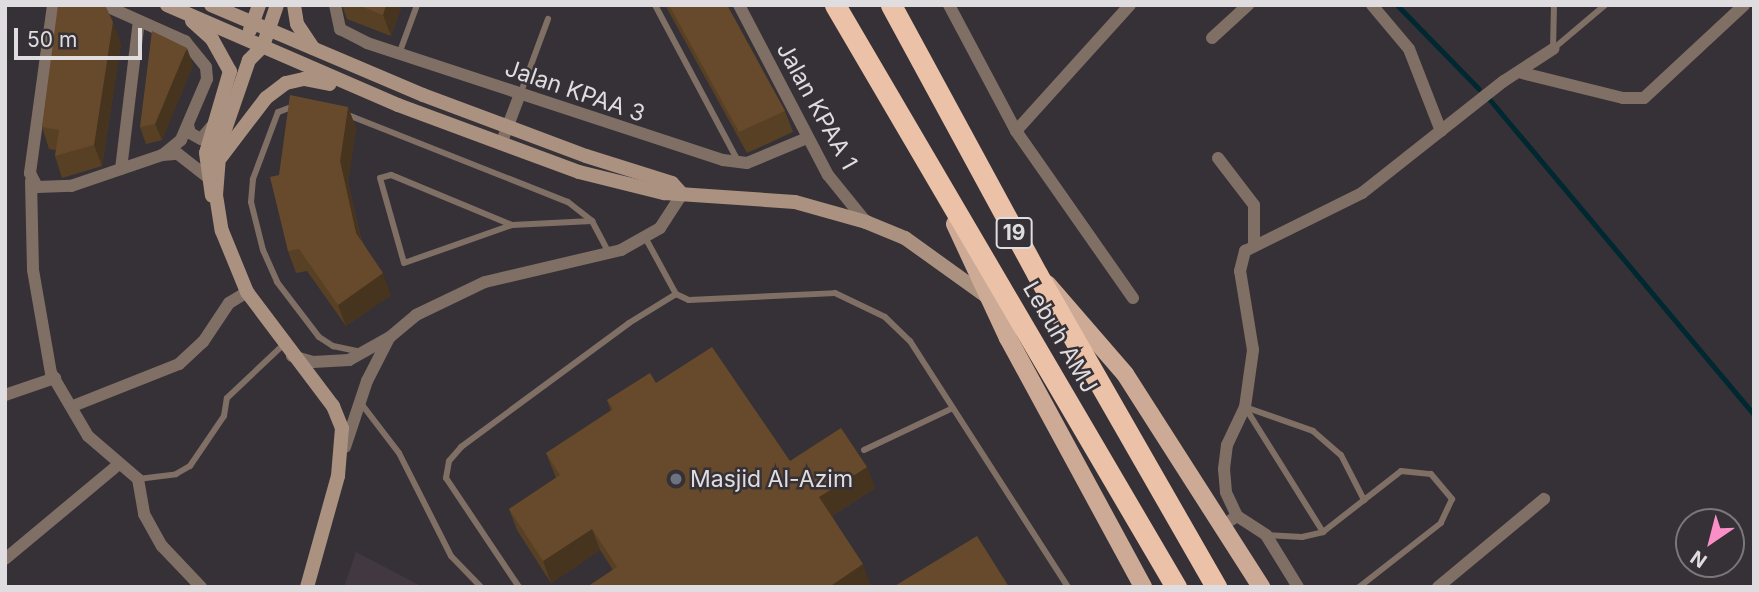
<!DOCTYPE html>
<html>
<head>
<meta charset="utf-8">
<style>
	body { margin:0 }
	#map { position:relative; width:1759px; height:592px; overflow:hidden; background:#363136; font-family:Inter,sans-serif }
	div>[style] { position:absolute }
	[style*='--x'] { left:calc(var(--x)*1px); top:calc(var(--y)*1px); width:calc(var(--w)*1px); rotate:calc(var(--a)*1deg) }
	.built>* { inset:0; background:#423841 }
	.stream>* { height:5px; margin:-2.5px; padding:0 2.5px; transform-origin:2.5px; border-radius:2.5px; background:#002830 }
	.lane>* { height:6px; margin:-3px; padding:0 3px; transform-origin:3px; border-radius:3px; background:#806f65 }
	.street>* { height:12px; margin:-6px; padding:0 6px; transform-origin:6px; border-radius:6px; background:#806f65 }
	.secondary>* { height:14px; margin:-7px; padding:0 7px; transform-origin:7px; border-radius:7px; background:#ab9180 }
	.primary>* { height:18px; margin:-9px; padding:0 9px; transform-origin:9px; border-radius:9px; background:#ccaa95 }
	.highway>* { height:21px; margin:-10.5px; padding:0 10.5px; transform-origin:10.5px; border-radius:10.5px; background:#ebc1a8 }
	.wall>* { inset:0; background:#584025 }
	.shaded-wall>* { inset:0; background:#47341e }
	.building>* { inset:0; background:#664a2b }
	.dots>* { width:19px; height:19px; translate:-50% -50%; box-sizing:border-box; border:4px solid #363136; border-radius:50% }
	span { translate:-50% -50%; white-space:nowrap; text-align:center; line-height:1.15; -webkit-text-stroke:5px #363136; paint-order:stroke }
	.shield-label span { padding:2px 5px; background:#363136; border:2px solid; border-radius:5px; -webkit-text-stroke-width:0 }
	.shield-label { font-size:21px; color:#e0dde0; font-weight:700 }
	.street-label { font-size:23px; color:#e0dde0 }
	.poi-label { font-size:23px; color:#e0dde0 }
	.left { translate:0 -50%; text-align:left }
	.frame { position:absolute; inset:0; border:7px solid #e0dde0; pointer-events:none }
	.north { position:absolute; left:1675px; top:508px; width:70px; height:70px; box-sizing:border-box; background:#363136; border:2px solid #7a767a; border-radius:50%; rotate:215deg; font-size:19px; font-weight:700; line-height:28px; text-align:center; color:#e0dde0 }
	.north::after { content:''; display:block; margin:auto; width:24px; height:32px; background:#fa8fc7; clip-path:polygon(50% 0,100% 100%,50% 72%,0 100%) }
	.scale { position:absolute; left:14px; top:28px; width:128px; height:32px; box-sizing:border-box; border:4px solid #e0dde0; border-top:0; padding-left:9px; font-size:21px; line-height:24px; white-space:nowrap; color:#e0dde0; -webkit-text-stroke:5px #363136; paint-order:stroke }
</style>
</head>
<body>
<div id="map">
	<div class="built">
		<div style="clip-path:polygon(356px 552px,423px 587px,344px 587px)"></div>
	</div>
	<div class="stream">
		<div style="--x:1397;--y:5;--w:117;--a:45.7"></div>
		<div style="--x:1490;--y:100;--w:411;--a:50"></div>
	</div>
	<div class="lane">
		<div style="--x:655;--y:5;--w:177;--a:62"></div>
		<div style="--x:1553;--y:49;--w:68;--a:-40.2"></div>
		<div style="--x:1553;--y:49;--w:44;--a:-88.7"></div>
		<div style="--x:399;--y:54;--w:52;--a:-69.8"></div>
		<div style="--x:521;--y:92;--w:78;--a:-69.7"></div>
		<div style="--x:294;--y:106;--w:17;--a:159"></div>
		<div style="--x:278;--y:112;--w:72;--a:110.5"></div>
		<div style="--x:253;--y:179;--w:23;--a:95"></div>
		<div style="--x:251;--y:202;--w:49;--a:76"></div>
		<div style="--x:263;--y:250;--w:35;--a:66"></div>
		<div style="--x:277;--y:282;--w:69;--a:52.6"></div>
		<div style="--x:319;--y:337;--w:17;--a:33"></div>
		<div style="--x:333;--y:346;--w:29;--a:12"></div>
		<div style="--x:343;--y:113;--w:242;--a:21.6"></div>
		<div style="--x:568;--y:202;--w:31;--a:38"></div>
		<div style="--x:592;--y:221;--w:36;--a:62"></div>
		<div style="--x:512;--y:225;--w:131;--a:-157.5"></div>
		<div style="--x:391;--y:175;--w:11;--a:165"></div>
		<div style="--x:380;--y:178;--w:88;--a:74.2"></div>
		<div style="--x:404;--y:263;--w:114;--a:-19.4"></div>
		<div style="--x:512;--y:225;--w:80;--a:-2.9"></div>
		<div style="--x:646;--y:239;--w:63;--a:61.4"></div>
		<div style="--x:676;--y:294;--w:14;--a:25"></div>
		<div style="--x:689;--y:300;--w:146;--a:-2.7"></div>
		<div style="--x:835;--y:293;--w:55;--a:25.6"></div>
		<div style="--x:885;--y:317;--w:35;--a:44"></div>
		<div style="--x:910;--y:341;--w:292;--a:57.3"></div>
		<div style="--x:360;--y:402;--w:64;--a:52.6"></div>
		<div style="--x:399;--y:453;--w:115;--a:63.2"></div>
		<div style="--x:451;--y:556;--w:43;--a:45.9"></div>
		<div style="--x:864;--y:450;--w:98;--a:-25.3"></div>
		<div style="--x:138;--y:479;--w:38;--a:-7"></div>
		<div style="--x:176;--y:474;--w:16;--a:-30"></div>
		<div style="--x:190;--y:466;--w:60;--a:-55.8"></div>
		<div style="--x:224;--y:416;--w:18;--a:-81"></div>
		<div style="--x:227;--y:398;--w:77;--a:-43.4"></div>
		<div style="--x:1323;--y:532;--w:147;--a:-122"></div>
		<div style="--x:1245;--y:407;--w:72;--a:19.4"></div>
		<div style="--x:1313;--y:431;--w:37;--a:41"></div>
		<div style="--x:1341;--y:455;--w:51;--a:62.9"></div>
		<div style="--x:1266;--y:535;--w:36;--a:3"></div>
		<div style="--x:1302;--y:537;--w:22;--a:-13"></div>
		<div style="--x:1323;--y:532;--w:99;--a:-38"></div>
		<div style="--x:1401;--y:471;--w:30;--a:6"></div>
		<div style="--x:1431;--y:474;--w:33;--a:50"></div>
		<div style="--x:1452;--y:499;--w:26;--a:115"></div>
		<div style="--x:1441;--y:523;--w:104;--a:142"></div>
		<div style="--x:519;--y:587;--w:131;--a:-123.8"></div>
		<div style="--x:446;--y:478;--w:17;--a:-80"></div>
		<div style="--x:449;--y:461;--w:18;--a:-49"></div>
		<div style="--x:461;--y:447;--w:209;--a:-36.4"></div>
		<div style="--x:629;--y:323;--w:55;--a:-31.7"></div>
	</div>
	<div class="street">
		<div style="--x:53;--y:5;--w:170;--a:97.8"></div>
		<div style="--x:30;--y:173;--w:16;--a:63"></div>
		<div style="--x:37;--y:187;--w:34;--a:-2"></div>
		<div style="--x:71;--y:186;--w:96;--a:-18.8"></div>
		<div style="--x:162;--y:155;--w:16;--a:-4"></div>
		<div style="--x:178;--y:154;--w:37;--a:38"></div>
		<div style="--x:104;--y:5;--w:89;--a:24"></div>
		<div style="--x:185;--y:41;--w:33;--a:51"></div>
		<div style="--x:206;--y:67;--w:12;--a:85"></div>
		<div style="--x:207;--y:79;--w:66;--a:113.1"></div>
		<div style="--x:181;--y:140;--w:22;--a:141"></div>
		<div style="--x:335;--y:5;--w:25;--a:78"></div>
		<div style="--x:340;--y:29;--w:30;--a:27"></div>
		<div style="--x:367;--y:43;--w:375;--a:18.2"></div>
		<div style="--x:723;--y:160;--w:24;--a:7"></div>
		<div style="--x:747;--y:163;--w:65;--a:-22.6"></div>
		<div style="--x:739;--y:5;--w:192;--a:62.4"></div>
		<div style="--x:828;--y:175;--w:60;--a:51"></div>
		<div style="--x:949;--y:5;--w:143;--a:62"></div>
		<div style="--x:1016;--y:131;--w:204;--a:55"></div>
		<div style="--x:1372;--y:5;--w:57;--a:49.9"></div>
		<div style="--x:1409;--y:49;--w:88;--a:68.7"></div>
		<div style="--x:1212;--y:38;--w:49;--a:-42.5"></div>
		<div style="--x:1522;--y:73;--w:104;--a:13.9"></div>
		<div style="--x:1623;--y:98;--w:21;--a:0"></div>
		<div style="--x:1644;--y:98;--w:137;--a:-42.9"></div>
		<div style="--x:188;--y:125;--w:8;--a:76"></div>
		<div style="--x:190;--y:133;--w:13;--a:29"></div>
		<div style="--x:201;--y:139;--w:16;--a:-50"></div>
		<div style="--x:1016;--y:131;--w:170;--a:-47.9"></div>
		<div style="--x:501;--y:144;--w:53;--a:-69.2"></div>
		<div style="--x:1218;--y:158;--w:59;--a:52.5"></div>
		<div style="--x:1254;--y:205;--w:40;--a:90"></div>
		<div style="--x:121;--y:169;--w:149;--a:-83.1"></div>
		<div style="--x:31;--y:181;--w:89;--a:88.7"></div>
		<div style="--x:33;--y:270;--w:105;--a:80.1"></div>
		<div style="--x:51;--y:373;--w:73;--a:59.6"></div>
		<div style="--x:88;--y:436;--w:66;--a:40.7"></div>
		<div style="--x:138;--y:479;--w:36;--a:80"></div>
		<div style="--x:144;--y:514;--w:37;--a:61"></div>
		<div style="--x:162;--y:546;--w:57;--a:46.4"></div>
		<div style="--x:292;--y:356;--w:22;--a:16"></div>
		<div style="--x:313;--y:362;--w:36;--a:-3"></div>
		<div style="--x:349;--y:360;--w:47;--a:-29.3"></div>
		<div style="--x:390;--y:337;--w:34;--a:-40"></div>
		<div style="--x:416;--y:315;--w:76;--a:-25.6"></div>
		<div style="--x:485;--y:282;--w:140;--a:-13.2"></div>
		<div style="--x:621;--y:250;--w:45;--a:-29.4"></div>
		<div style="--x:660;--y:228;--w:40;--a:-57.1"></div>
		<div style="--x:5;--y:395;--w:53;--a:-18.8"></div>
		<div style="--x:73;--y:406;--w:114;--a:-21.6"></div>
		<div style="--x:179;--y:364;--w:33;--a:-43"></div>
		<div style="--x:203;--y:342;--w:47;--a:-56.3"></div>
		<div style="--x:229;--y:303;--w:21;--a:-31"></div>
		<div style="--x:345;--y:447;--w:70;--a:-71.6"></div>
		<div style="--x:367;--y:381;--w:48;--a:-62.9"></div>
		<div style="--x:1237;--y:516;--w:26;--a:-115"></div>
		<div style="--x:1226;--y:492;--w:23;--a:-95"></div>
		<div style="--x:1224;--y:469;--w:24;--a:-83"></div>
		<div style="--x:1227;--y:445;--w:42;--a:-64.7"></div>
		<div style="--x:1245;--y:407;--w:58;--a:-82"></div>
		<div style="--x:1253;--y:350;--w:80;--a:-99.3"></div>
		<div style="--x:1240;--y:271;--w:21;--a:-76"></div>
		<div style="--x:1245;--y:251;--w:131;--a:-26.4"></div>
		<div style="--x:1362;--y:193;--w:181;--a:-38.3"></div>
		<div style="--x:1504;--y:81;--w:59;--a:-33.1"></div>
		<div style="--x:1231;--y:520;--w:7;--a:-34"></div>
		<div style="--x:1237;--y:516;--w:35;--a:33"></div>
		<div style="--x:1266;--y:535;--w:61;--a:58.4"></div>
		<div style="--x:5;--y:559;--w:148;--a:-39.8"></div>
		<div style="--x:1438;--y:587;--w:138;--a:-39.7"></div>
	</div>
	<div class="secondary">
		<div style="--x:167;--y:5;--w:252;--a:23.4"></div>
		<div style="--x:398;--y:105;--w:193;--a:20.3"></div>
		<div style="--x:579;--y:172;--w:88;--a:13.9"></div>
		<div style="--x:664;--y:193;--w:131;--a:3.9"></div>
		<div style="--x:795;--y:202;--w:74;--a:15.7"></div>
		<div style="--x:866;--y:222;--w:42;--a:22.3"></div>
		<div style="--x:905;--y:238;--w:101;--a:35.7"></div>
		<div style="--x:211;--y:5;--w:230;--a:23"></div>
		<div style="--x:423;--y:95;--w:174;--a:20.5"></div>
		<div style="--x:586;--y:156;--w:90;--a:17.4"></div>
		<div style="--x:672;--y:183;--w:15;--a:48"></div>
		<div style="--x:277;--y:5;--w:43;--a:108.9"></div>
		<div style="--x:263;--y:46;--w:20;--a:135"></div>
		<div style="--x:249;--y:60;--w:89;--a:109"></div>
		<div style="--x:220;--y:144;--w:51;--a:94.5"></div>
		<div style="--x:216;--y:195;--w:36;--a:81"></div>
		<div style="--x:222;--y:231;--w:66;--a:67.7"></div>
		<div style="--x:247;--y:292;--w:143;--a:53"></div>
		<div style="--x:333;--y:406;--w:24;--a:68"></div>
		<div style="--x:342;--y:428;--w:48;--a:94.8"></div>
		<div style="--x:338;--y:476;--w:115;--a:105.6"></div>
		<div style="--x:294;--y:5;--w:19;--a:81"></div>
		<div style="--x:297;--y:24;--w:29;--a:56"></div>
		<div style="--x:192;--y:21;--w:27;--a:42"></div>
		<div style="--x:212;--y:39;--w:37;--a:61"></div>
		<div style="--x:230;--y:71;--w:85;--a:106.3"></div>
		<div style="--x:206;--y:153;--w:43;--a:82.1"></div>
		<div style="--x:250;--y:30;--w:27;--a:-70"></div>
		<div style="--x:221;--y:157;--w:74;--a:-52.7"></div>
		<div style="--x:266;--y:98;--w:25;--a:-37"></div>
		<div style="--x:286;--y:83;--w:18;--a:-13"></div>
		<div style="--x:304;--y:79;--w:26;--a:11"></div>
	</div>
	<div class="primary">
		<div style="--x:955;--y:224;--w:126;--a:65.1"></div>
		<div style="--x:1008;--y:338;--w:283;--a:61.5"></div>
		<div style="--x:1047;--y:284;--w:119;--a:49.1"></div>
		<div style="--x:1125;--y:374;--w:253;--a:57.4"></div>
	</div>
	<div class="highway">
		<div style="--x:835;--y:5;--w:675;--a:59.63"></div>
		<div style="--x:891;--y:5;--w:306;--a:61.5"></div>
		<div style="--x:1037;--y:274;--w:361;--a:60.2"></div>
	</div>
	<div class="wall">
		<div style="clip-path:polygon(342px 5px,402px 5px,391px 36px,347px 19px)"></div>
		<div style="clip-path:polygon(665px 5px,727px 5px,785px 111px,793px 132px,747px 153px)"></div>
		<div style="clip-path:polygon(121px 43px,102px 166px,62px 178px,55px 156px,56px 150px,49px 149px,42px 127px)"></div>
		<div style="clip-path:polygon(193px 65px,162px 140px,146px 144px,140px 127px)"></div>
		<div style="clip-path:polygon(348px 107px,356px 128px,348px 182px,361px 239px,391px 295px,346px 326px,307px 271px,296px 273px,288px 251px,279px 175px)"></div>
		<div style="clip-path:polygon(656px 383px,790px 461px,867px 467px,875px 488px,832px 516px,871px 586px,870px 587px,587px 587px,613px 570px,600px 550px,551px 583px,517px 530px,509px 509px,556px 478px,546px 453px,611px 411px,607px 400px)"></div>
	</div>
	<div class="shaded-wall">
		<div style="clip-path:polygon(386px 5px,402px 5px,391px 36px,383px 15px)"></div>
		<div style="clip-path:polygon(113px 22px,121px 43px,102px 166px,94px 145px)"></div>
		<div style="clip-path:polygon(187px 48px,193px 65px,162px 140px,155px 124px)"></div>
		<div style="clip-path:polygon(348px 107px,356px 128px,348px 182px,364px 254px,356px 233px,340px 161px)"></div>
		<div style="clip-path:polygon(383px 273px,391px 295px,346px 326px,338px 305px)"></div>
		<div style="clip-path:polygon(867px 467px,875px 488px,827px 519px,819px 497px)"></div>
		<div style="clip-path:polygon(592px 529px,600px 550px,551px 583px,543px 561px)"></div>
		<div style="clip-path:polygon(863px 564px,871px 586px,870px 587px,829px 587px)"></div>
	</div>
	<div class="building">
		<div style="clip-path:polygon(58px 5px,105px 5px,113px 22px,94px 145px,55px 156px,59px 130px,42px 127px)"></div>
		<div style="clip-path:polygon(358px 5px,386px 5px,383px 15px)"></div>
		<div style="clip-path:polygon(669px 5px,727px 5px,785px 111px,739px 132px)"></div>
		<div style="clip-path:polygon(152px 31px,187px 48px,155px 124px,140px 127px)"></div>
		<div style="clip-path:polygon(290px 95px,348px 107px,340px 161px,356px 233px,383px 273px,338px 305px,299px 249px,288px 251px,270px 177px,279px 175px)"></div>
		<div style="clip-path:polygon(712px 347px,790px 461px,841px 428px,867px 467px,819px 497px,863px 564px,829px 587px,587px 587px,617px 567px,592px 529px,543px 561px,509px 509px,560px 475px,546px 453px,613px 409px,607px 400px,650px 373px,656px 383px)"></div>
		<div style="clip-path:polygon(977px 536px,1009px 587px,893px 587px)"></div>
	</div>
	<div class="dots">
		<div style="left:676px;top:479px;background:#6b7280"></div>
	</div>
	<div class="shield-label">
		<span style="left:1014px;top:233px">19</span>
	</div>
	<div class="street-label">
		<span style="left:575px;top:91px;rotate:19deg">Jalan KPAA 3</span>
		<span style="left:817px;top:106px;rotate:61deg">Jalan KPAA 1</span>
		<span style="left:1060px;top:337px;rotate:60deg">Lebuh AMJ</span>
	</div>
	<div class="poi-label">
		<span class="left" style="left:690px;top:479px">Masjid Al-Azim</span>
	</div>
	<div class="frame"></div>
	<div class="north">N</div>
	<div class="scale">50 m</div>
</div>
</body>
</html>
